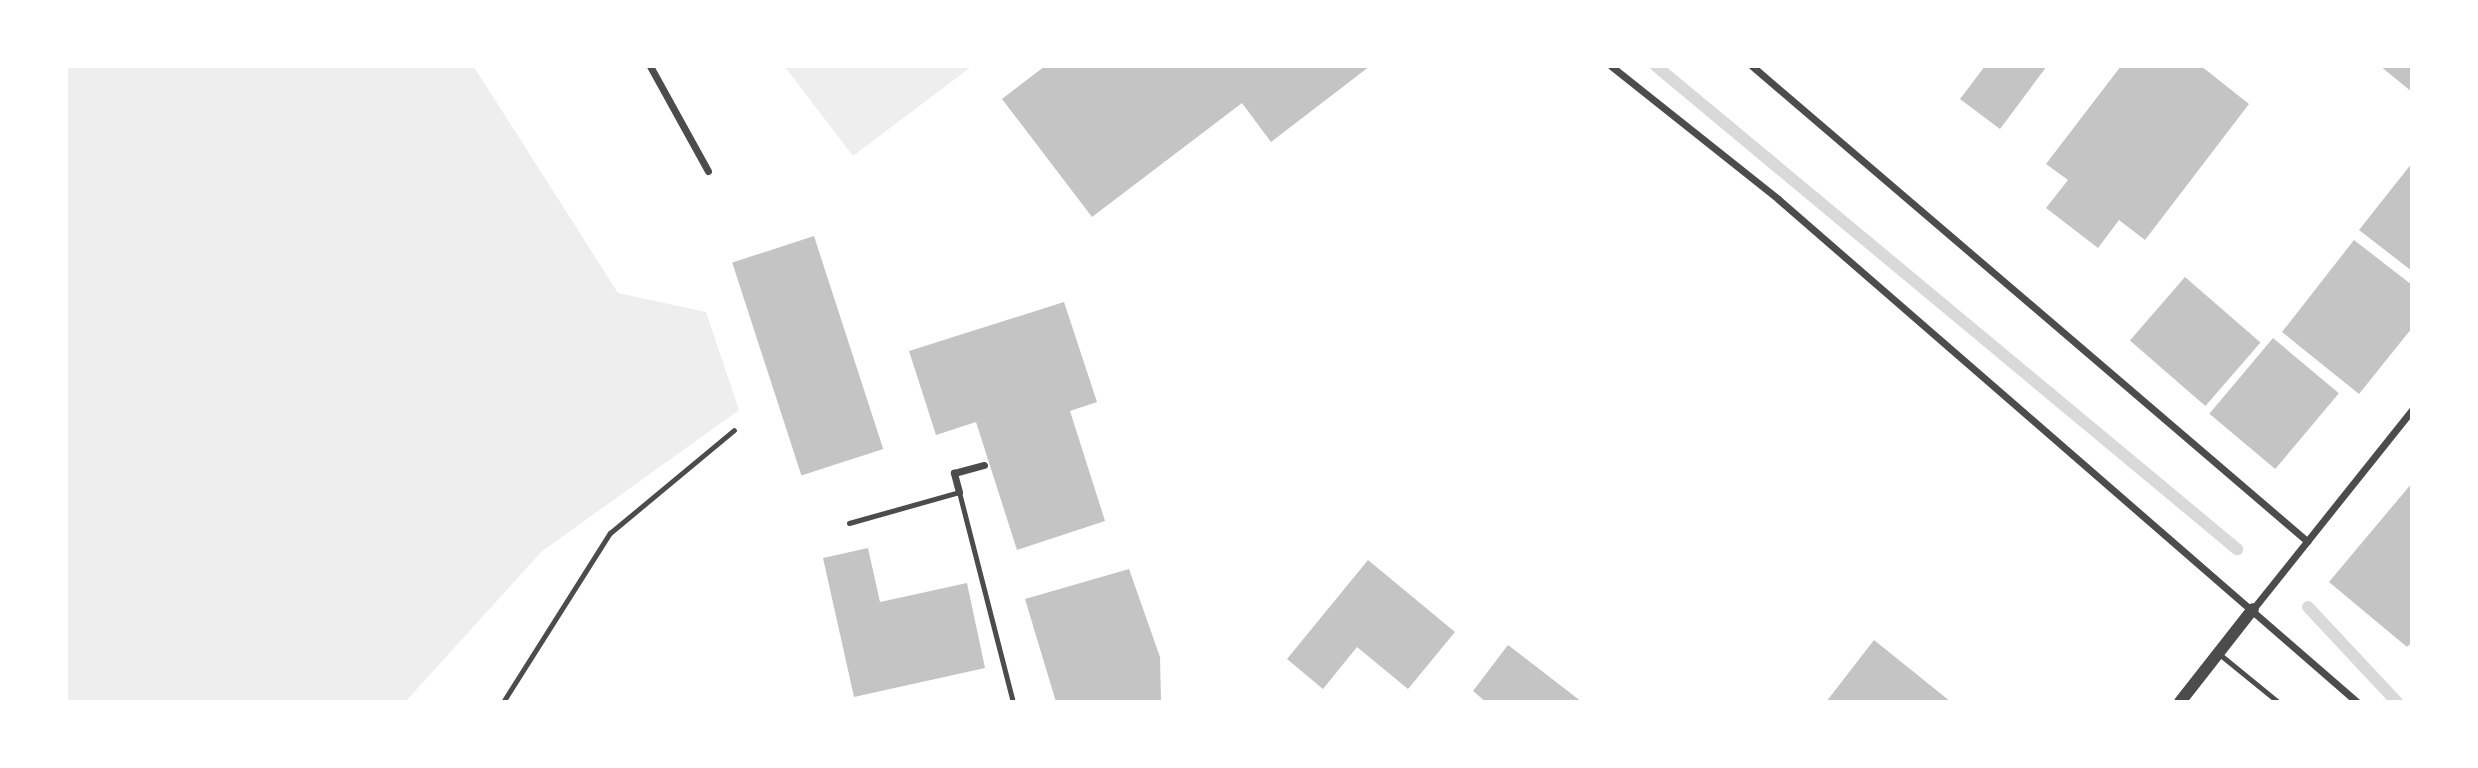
<!DOCTYPE html>
<html>
<head>
<meta charset="utf-8">
<style>
	body { margin:0 }
	#map { position:relative; width:2478px; height:768px; overflow:hidden; background:#fff; font-family:Jost,sans-serif }
	div>[style] { position:absolute }
	[style*='--x'] { left:calc(var(--x)*1px); top:calc(var(--y)*1px); width:calc(var(--w)*1px); rotate:calc(var(--a)*1deg) }
	.green>* { inset:0; background:#eee }
	.stream>* { height:12px; margin:-6px; padding:0 6px; transform-origin:6px; border-radius:6px; background:#d9d9d9 }
	.building>* { inset:0; background:#c4c4c4; transform-origin:0 0 }
	.service>* { height:5px; margin:-2.5px; padding:0 2.5px; transform-origin:2.5px; border-radius:2.5px; background:#4c4c4c }
	.minor>* { height:7px; margin:-3.5px; padding:0 3.5px; transform-origin:3.5px; border-radius:3.5px; background:#4c4c4c }
	.tertiary>* { height:12px; margin:-6px; padding:0 6px; transform-origin:6px; border-radius:6px; background:#4c4c4c }
	span { translate:-50% -50%; white-space:nowrap; text-align:center; line-height:1.15; -webkit-text-stroke:7px #fff; paint-order:stroke }
	.frame { position:absolute; inset:0; border:68px solid #fff; pointer-events:none }
</style>
</head>
<body>
<div id="map">
	<div class="green">
		<div style="clip-path:polygon(66px 67px,474px 67px,618px 293px,706px 312px,739px 410px,541px 552px,406px 701px,67px 701px)"></div>
		<div style="clip-path:polygon(785px 67px,971px 67px,853px 156px)"></div>
	</div>
	<div class="stream">
		<div style="--x:1656;--y:66;--w:756;--a:39.74"></div>
		<div style="--x:2308;--y:607;--w:130;--a:46.9"></div>
	</div>
	<div class="building">
		<div style="clip-path:polygon(1045px 66px,1370px 66px,1271px 142px,1242px 103px,1092px 217px,1002px 99px)"></div>
		<div style="clip-path:polygon(1985px 66px,2047px 66px,2000px 129px,1960px 99px)"></div>
		<div style="clip-path:polygon(2121px 66px,2201px 66px,2249px 104px,2145px 240px,2119px 220px,2098px 248px,2046px 208px,2068px 180px,2046px 164px)"></div>
		<div style="clip-path:polygon(2380px 66px,2412px 66px,2412px 92px)"></div>
		<div style="clip-path:polygon(2412px 163px,2412px 271px,2359px 230px)"></div>
		<div style="left:814px;top:236px;width:224px;height:86px;rotate:72deg"></div>
		<div style="clip-path:polygon(2354px 240px,2412px 285px,2412px 328px,2359px 394px,2282px 332px)"></div>
		<div style="left:2185px;top:277px;width:100px;height:84px;rotate:41deg"></div>
		<div style="clip-path:polygon(1064px 302px,1097px 402px,1070px 411px,1105px 521px,1017px 550px,976px 422px,936px 435px,909px 351px)"></div>
		<div style="left:2273px;top:338px;width:86px;height:99px;rotate:40deg"></div>
		<div style="clip-path:polygon(2412px 483px,2412px 642px,2407px 647px,2329px 582px)"></div>
		<div style="clip-path:polygon(868px 548px,880px 602px,967px 583px,985px 668px,854px 697px,823px 558px)"></div>
		<div style="clip-path:polygon(1368px 560px,1455px 632px,1408px 689px,1357px 647px,1323px 689px,1287px 659px)"></div>
		<div style="clip-path:polygon(1129px 569px,1160px 657px,1161px 702px,1056px 702px,1025px 599px)"></div>
		<div style="clip-path:polygon(1874px 640px,1951px 702px,1826px 702px)"></div>
		<div style="clip-path:polygon(1508px 645px,1582px 702px,1486px 702px,1473px 691px)"></div>
	</div>
	<div class="service">
		<div style="--x:849;--y:523;--w:114;--a:-15.7"></div>
		<div style="--x:959;--y:492;--w:217;--a:75.6"></div>
		<div style="--x:2218;--y:653;--w:77;--a:39.2"></div>
		<div style="--x:503;--y:702;--w:200;--a:-57.7"></div>
		<div style="--x:610;--y:533;--w:161;--a:-39.7"></div>
	</div>
	<div class="minor">
		<div style="--x:650;--y:66;--w:120;--a:61.1"></div>
		<div style="--x:1611;--y:66;--w:213;--a:38.5"></div>
		<div style="--x:1778;--y:199;--w:767;--a:40.98"></div>
		<div style="--x:1752;--y:66;--w:731;--a:40.56"></div>
		<div style="--x:959;--y:492;--w:20;--a:-105"></div>
		<div style="--x:954;--y:473;--w:31;--a:-15"></div>
		<div style="--x:2253;--y:609;--w:255;--a:-51.4"></div>
	</div>
	<div class="tertiary">
		<div style="--x:2180;--y:702;--w:118;--a:-51.9"></div>
	</div>
	<div class="frame"></div>
</div>
</body>
</html>
